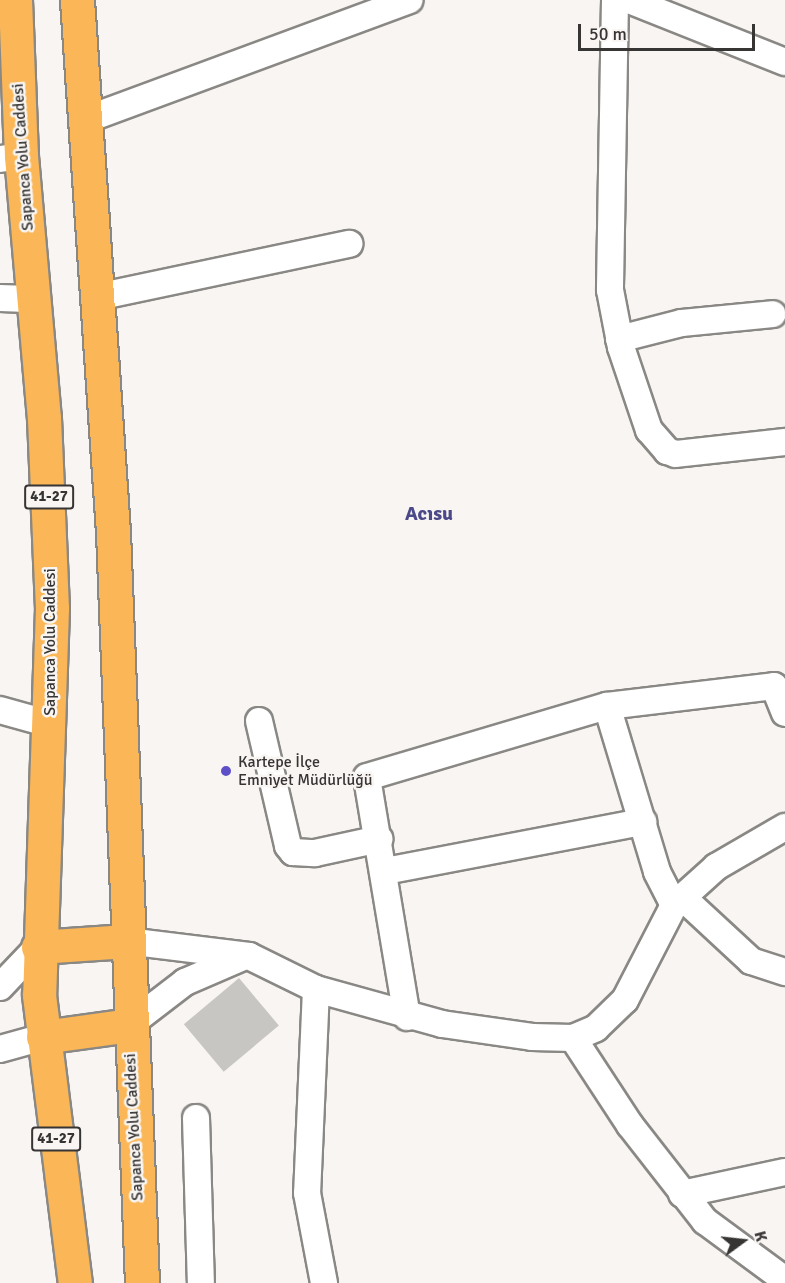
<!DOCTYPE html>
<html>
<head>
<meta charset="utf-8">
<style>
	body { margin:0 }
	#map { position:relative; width:785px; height:1283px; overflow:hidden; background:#f8f5f2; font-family:Signika,sans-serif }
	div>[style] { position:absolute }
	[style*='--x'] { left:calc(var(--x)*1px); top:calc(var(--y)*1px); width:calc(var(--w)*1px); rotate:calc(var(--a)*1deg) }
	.building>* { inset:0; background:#c8c6c3; transform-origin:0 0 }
	.roads { filter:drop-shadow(2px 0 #8a8885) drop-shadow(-2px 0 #8a8885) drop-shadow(0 2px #8a8885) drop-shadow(0 -2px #8a8885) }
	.minor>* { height:26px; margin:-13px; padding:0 13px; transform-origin:13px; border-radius:13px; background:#fff }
	.highway>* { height:33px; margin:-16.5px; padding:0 16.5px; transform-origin:16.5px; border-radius:16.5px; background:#fbb757 }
	.dots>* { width:16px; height:16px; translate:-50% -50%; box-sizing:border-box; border:3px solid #f8f5f2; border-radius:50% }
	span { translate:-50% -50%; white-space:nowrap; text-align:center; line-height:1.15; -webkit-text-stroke:5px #f8f5f2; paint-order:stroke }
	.shield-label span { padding:2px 4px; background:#f8f5f2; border:2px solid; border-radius:4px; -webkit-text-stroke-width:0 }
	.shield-label { font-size:15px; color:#363534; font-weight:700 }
	.street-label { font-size:16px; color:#363534 }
	.poi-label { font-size:16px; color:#363534 }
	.left { translate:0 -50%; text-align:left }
	.quarter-label { font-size:20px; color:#4b4987; font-weight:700 }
	.north { position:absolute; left:713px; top:1211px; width:60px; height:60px; -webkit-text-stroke:4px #f8f5f2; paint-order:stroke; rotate:75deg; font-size:16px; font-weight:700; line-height:24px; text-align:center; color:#363534 }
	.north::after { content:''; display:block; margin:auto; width:21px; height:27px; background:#363534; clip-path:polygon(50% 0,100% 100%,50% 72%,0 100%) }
	.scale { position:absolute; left:578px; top:24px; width:177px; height:27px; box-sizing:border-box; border:3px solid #363534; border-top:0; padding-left:8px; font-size:18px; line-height:21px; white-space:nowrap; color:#363534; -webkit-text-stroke:4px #f8f5f2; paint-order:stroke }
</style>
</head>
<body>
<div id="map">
	<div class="building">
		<div style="left:239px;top:978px;width:62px;height:72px;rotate:50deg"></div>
	</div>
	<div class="roads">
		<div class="minor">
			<div style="--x:615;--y:0;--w:290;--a:91"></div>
			<div style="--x:610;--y:290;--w:58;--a:79.1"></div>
			<div style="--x:621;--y:347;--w:88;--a:71.4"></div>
			<div style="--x:649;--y:430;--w:28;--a:49"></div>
			<div style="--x:667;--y:451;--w:9;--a:18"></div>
			<div style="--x:676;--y:454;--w:110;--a:-6.3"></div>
			<div style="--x:629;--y:0;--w:168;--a:21.7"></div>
			<div style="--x:85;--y:120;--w:346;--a:-20.3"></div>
			<div style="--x:0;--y:159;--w:21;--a:-8"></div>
			<div style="--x:97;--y:297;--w:258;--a:-11.9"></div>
			<div style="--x:0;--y:298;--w:34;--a:2"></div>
			<div style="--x:619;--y:339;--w:65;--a:-14.3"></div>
			<div style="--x:682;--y:323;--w:91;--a:-5.6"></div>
			<div style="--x:607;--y:706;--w:168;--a:-6.8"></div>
			<div style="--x:774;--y:686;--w:29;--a:68"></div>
			<div style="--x:0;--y:710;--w:52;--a:15.6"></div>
			<div style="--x:259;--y:721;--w:128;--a:76.9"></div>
			<div style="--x:288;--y:846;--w:8;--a:50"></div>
			<div style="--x:293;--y:852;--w:22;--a:3"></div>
			<div style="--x:315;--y:853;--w:66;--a:-12.3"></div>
			<div style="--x:385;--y:871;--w:263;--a:-10.8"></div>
			<div style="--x:682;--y:897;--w:94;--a:42.8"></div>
			<div style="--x:751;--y:961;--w:36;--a:18"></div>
			<div style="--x:127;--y:941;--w:123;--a:7"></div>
			<div style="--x:249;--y:956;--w:75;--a:26.2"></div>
			<div style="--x:316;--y:989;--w:204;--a:92.5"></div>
			<div style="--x:307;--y:1193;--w:92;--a:79.3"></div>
			<div style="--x:0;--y:987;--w:55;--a:-46.5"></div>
			<div style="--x:316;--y:989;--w:131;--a:15.5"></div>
			<div style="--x:442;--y:1024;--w:91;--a:8.2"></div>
			<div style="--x:532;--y:1037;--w:41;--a:1.4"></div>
			<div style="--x:573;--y:1038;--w:25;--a:-23"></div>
			<div style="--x:596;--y:1028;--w:40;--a:-44"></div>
			<div style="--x:625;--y:1000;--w:107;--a:-62.7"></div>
			<div style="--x:674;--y:905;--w:57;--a:-42.1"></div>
			<div style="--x:716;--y:867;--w:80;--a:-30.1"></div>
			<div style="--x:407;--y:1017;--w:243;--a:-99.5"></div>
			<div style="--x:367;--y:777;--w:250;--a:-16.5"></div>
			<div style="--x:607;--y:706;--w:173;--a:73.2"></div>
			<div style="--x:657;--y:872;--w:37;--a:63"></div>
			<div style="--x:129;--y:1025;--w:71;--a:-37.5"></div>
			<div style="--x:185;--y:982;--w:63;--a:-23.3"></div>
			<div style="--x:573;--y:1038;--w:104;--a:56.8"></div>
			<div style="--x:630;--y:1125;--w:122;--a:52"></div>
			<div style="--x:705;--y:1221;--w:99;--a:36.4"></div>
			<div style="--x:0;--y:1049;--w:45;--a:-15.6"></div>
			<div style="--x:196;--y:1118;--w:165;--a:88.3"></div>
			<div style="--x:682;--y:1194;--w:105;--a:-12.1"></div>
		</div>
		<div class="highway">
			<div style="--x:15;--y:0;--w:156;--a:87.8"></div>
			<div style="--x:21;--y:156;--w:263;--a:85"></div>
			<div style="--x:44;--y:418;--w:190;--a:87.6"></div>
			<div style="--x:52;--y:608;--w:387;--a:91.9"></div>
			<div style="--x:39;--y:995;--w:290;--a:82.9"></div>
			<div style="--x:77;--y:0;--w:533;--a:86.13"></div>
			<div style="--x:113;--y:532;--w:752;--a:87.79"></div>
			<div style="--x:38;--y:947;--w:89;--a:-3.9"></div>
			<div style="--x:43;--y:1037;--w:87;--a:-7.9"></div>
		</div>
	</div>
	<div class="dots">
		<div style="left:226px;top:771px;background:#5d4fc7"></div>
	</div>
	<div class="shield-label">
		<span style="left:49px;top:497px">41-27</span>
		<span style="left:56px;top:1139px">41-27</span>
	</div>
	<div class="street-label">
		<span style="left:23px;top:157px;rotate:-94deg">Sapanca Yolu Caddesi</span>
		<span style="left:50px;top:642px;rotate:-90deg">Sapanca Yolu Caddesi</span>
		<span style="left:134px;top:1127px;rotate:-93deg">Sapanca Yolu Caddesi</span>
	</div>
	<div class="poi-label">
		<span class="left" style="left:238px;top:771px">Kartepe İlçe<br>Emniyet Müdürlüğü</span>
	</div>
	<div class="quarter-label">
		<span style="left:429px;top:513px">Acısu</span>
	</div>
	<div class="north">K</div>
	<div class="scale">50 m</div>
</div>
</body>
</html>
